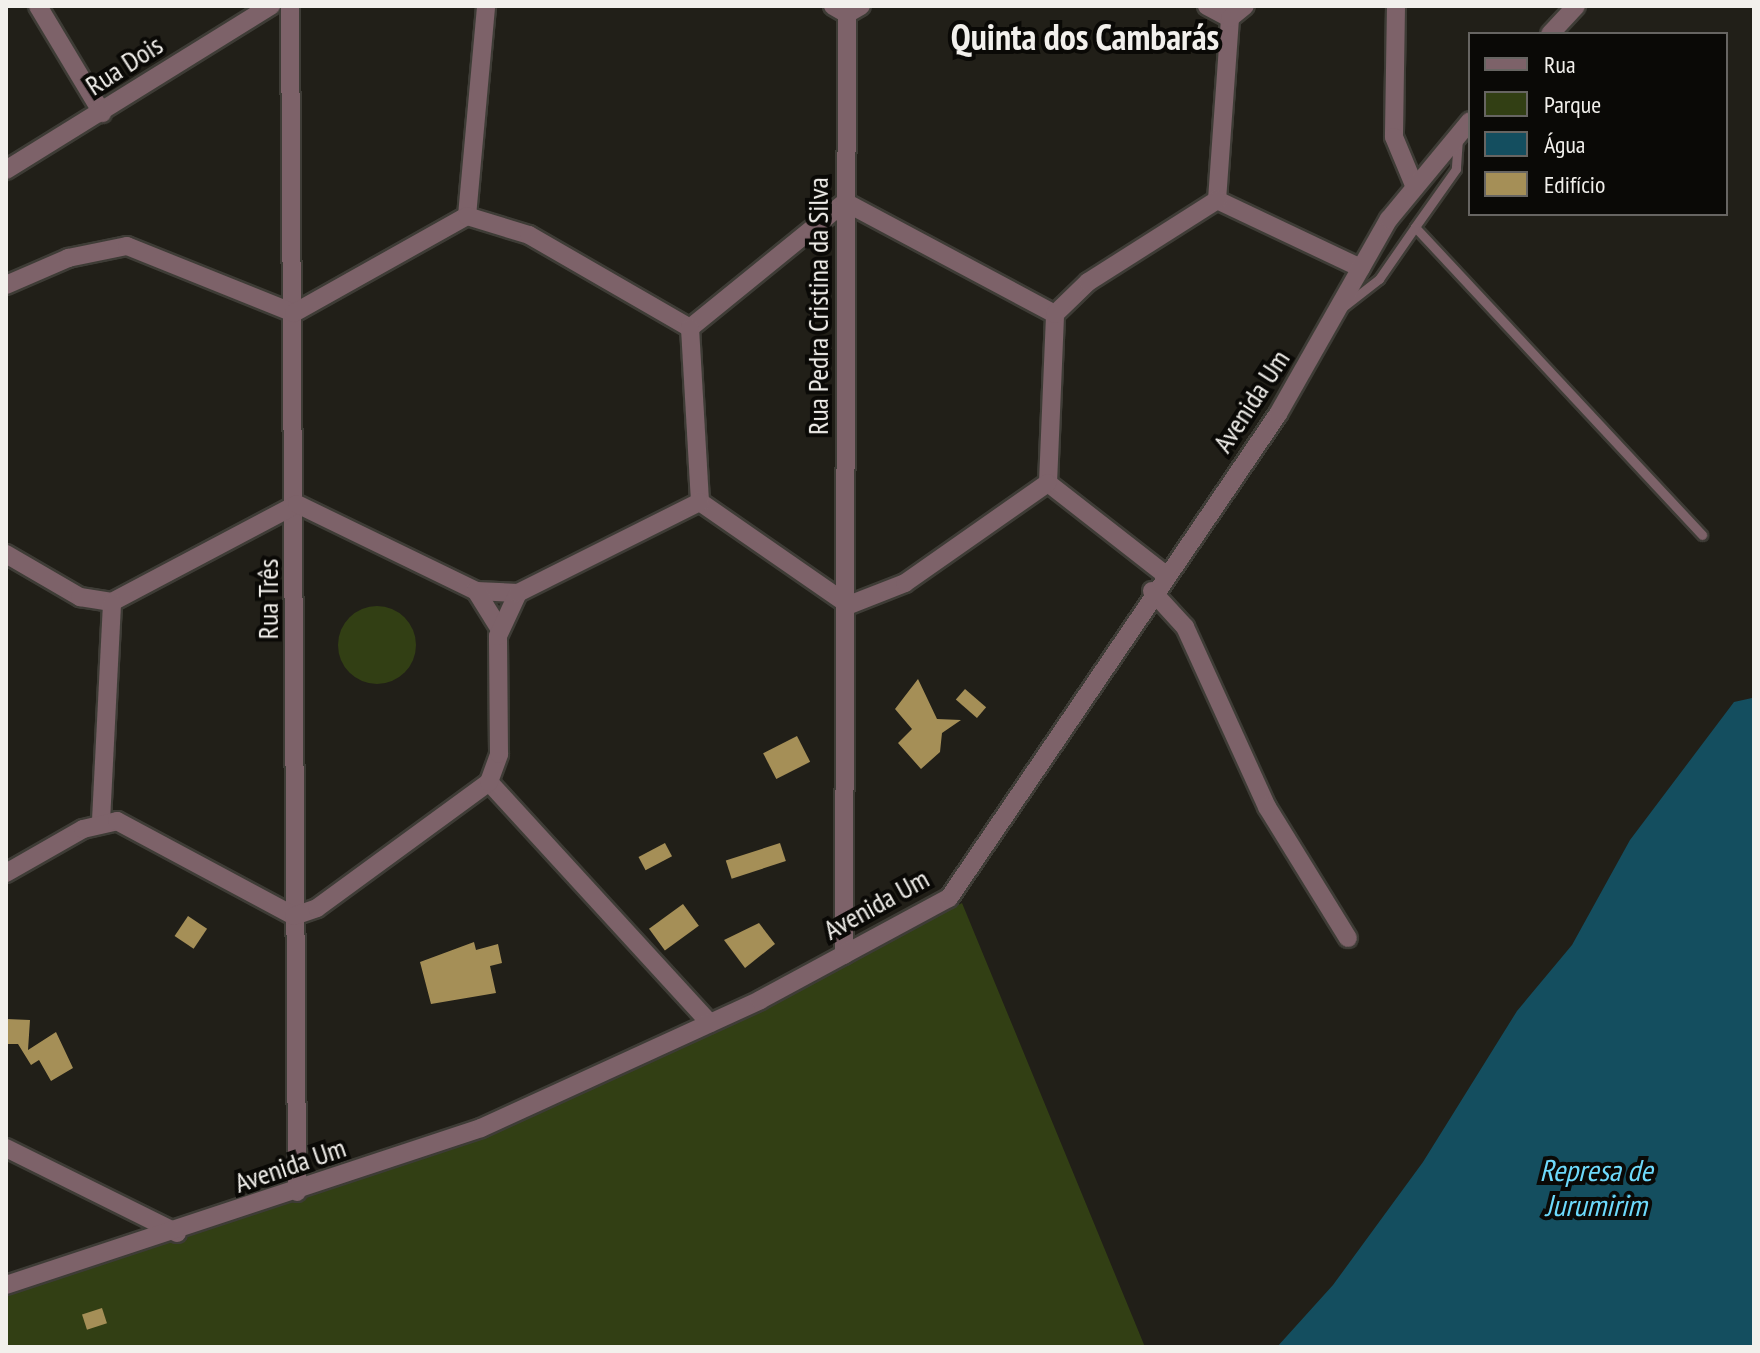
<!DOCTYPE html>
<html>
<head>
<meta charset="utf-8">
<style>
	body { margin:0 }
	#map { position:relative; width:1760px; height:1353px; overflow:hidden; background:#211f18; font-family:"PT Sans Narrow",sans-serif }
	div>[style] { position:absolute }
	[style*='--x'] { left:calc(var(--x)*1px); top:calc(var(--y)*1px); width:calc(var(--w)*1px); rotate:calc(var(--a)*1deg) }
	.green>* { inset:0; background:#323f14 }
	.round { border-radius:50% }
	.water>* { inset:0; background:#144e5f }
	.building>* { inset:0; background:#a58f57; transform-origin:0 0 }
	.roads { filter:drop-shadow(2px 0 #3e3c36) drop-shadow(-2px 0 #3e3c36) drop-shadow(0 2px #3e3c36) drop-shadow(0 -2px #3e3c36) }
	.lane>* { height:9px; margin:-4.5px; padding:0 4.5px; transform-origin:4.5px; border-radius:4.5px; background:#7d6269 }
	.street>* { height:18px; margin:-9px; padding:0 9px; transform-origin:9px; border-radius:9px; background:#7d6269 }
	span { translate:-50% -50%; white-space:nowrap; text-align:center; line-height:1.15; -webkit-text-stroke:8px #0a0906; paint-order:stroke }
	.street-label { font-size:28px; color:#f2f0ec }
	.water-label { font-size:30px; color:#6dd9fb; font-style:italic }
	.district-label { font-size:36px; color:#f2f0ec; font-weight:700 }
	.frame { position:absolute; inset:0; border:8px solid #f2f0ec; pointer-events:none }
	.legend { position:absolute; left:1468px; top:32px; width:260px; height:184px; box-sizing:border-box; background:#0a0906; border:2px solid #676562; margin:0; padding:10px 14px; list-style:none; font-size:24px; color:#f2f0ec }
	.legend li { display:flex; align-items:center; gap:16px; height:40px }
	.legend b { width:40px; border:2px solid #676562 }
</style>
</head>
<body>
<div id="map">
	<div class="green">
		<div class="round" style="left:338px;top:606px;width:78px;height:78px"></div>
		<div style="clip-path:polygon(962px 903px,1145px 1347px,6px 1347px,6px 1292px,491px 1131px,714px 1032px)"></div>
	</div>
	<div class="water">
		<div style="clip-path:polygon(1754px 669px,1754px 1347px,1277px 1347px,1333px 1285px,1423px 1162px,1517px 1011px,1572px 945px,1630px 840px,1734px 702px,1752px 698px)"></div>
	</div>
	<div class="building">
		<div style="clip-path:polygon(918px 679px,937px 719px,961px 720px,942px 733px,940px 752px,921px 769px,898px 743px,912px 729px,895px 709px)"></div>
		<div style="left:965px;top:689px;width:28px;height:14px;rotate:41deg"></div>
		<div style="left:797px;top:736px;width:29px;height:38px;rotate:63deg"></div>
		<div style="left:665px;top:843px;width:15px;height:30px;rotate:62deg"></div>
		<div style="left:780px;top:843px;width:19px;height:57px;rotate:72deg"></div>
		<div style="left:683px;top:904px;width:27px;height:42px;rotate:54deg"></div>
		<div style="left:188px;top:916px;width:23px;height:24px;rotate:34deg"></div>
		<div style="clip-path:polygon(759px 923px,775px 944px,745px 968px,724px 940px)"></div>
		<div style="clip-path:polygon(474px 942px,476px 950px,498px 944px,502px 963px,490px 966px,496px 993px,431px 1004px,420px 962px)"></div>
		<div style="clip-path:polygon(6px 1019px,30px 1020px,28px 1050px,56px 1032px,73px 1068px,51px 1081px,39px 1060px,31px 1065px,18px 1044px,6px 1044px)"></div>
		<div style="left:102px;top:1308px;width:16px;height:21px;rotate:72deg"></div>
	</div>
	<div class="roads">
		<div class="lane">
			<div style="--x:1458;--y:138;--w:31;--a:94"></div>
			<div style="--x:1456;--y:169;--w:71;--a:125.3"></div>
			<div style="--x:1415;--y:227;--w:421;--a:47"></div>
			<div style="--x:1343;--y:307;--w:46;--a:-37.9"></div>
			<div style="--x:1379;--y:279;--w:63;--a:-55.3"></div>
		</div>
		<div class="street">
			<div style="--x:38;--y:6;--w:125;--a:59.1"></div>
			<div style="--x:290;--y:6;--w:1186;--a:89.66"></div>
			<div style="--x:833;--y:6;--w:16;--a:30"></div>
			<div style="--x:847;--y:14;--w:16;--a:-30"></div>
			<div style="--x:1207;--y:6;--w:26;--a:28"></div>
			<div style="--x:1396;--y:6;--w:131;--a:90.9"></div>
			<div style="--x:1394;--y:137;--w:52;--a:67.4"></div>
			<div style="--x:1550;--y:34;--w:38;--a:-47"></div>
			<div style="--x:6;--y:170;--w:312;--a:-31.8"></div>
			<div style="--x:1217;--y:200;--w:182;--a:-85.9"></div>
			<div style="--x:1230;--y:18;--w:19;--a:-39"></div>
			<div style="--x:1217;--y:200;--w:159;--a:25.3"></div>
			<div style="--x:467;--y:216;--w:211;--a:-84.8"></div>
			<div style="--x:6;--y:285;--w:68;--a:-23.5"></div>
			<div style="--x:68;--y:258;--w:60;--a:-11.5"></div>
			<div style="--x:127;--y:246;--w:180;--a:21.9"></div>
			<div style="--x:294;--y:313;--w:198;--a:-29.3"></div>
			<div style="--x:467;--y:216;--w:65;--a:17"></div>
			<div style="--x:529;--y:235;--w:186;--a:30"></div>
			<div style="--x:690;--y:328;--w:200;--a:-39.1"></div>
			<div style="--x:845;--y:202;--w:238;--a:28.1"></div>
			<div style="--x:690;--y:328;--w:174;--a:86.7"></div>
			<div style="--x:1048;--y:483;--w:169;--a:-87.6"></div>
			<div style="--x:1055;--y:314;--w:46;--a:-44.1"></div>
			<div style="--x:1088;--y:282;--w:153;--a:-32.4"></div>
			<div style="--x:1048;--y:483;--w:146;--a:38"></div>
			<div style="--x:700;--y:502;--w:181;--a:34.7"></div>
			<div style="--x:6;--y:554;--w:86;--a:30.2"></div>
			<div style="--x:80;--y:597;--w:32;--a:9"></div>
			<div style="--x:112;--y:602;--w:209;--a:-27.9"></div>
			<div style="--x:297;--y:504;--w:199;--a:25.9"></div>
			<div style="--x:476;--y:591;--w:42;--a:2.7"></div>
			<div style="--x:476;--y:591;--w:44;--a:58.1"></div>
			<div style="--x:1152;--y:591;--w:49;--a:47.5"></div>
			<div style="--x:1185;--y:627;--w:198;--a:65.5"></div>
			<div style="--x:1267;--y:807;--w:154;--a:58.3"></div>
			<div style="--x:849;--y:605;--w:60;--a:-21.4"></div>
			<div style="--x:905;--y:583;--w:174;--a:-35"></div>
			<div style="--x:489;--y:782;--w:327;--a:47.5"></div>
			<div style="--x:101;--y:821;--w:219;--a:-87.1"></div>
			<div style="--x:6;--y:873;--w:89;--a:-29.7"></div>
			<div style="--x:83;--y:829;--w:35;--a:-13"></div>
			<div style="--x:117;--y:821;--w:201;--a:28.2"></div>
			<div style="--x:294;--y:916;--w:24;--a:-19"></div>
			<div style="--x:317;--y:908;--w:213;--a:-36.2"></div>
			<div style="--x:489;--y:782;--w:30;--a:-70"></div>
			<div style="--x:499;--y:754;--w:118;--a:-90.5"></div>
			<div style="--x:498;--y:636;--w:47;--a:-65.1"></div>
			<div style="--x:518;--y:593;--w:203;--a:-26.6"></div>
			<div style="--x:844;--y:955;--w:949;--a:-89.82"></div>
			<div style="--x:6;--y:1148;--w:191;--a:26.4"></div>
			<div style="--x:6;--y:1285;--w:500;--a:-18.29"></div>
			<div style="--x:481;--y:1128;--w:307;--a:-24.6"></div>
			<div style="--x:760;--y:1000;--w:215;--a:-28.4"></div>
			<div style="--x:949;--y:898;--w:585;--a:-55.79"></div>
			<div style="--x:1278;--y:414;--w:224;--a:-60.4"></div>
			<div style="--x:1389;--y:219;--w:127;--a:-50.4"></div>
		</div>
	</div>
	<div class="street-label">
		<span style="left:124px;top:65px;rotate:-33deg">Rua Dois</span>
		<span style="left:818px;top:306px;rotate:-90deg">Rua Pedra Cristina da Silva</span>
		<span style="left:1251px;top:401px;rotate:-57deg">Avenida Um</span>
		<span style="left:268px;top:599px;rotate:-90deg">Rua Três</span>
		<span style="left:876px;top:904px;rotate:-29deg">Avenida Um</span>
		<span style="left:290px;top:1165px;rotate:-19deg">Avenida Um</span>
	</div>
	<div class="water-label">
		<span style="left:1596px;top:1187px">Represa de<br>Jurumirim</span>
	</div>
	<div class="district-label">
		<span style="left:1085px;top:37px">Quinta dos Cambarás</span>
	</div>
	<div class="frame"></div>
	<ul class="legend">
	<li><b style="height:10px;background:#7d6269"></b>Rua</li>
	<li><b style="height:22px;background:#323f14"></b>Parque</li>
	<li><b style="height:22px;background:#144e5f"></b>Água</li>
	<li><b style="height:22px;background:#a58f57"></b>Edifício</li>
	</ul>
</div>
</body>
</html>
